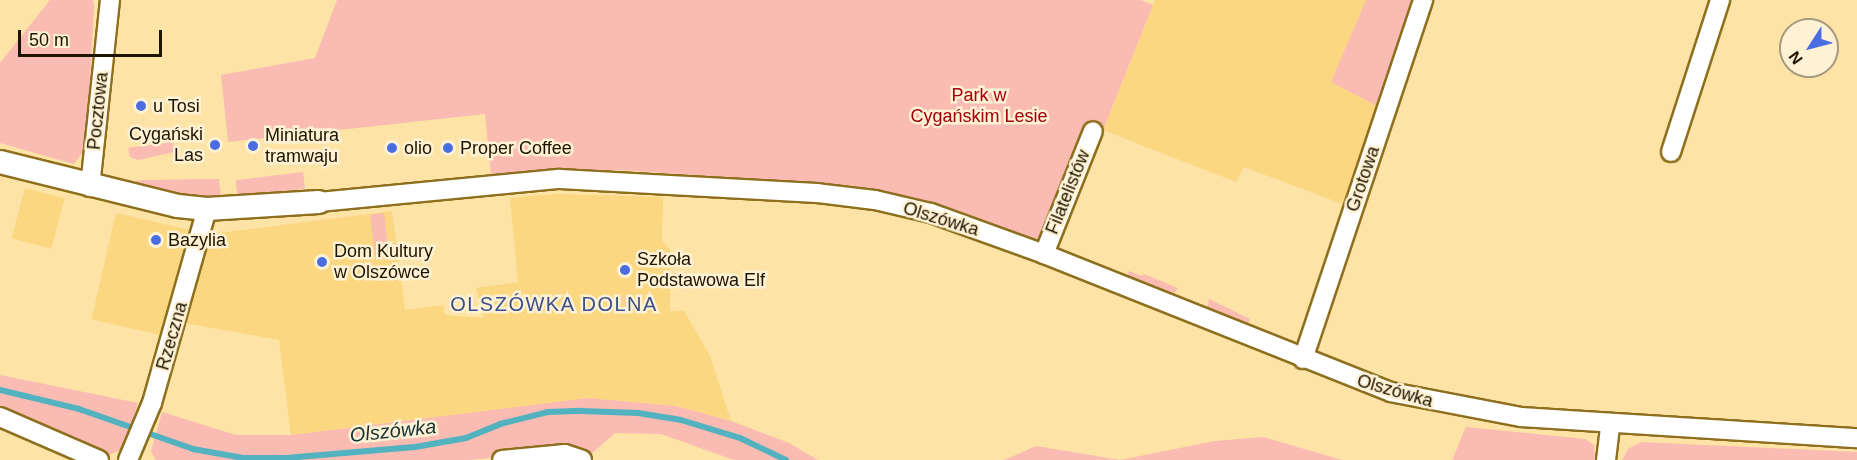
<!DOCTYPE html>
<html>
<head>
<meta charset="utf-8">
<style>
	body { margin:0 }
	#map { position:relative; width:1857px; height:460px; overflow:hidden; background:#fde3a6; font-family:Helvetica,sans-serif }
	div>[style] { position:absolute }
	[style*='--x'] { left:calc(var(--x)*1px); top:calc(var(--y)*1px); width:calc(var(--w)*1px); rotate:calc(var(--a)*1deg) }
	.built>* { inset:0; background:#fbd781; transform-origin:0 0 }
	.green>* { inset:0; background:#fabbb2; transform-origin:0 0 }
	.stream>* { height:6px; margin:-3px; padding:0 3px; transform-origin:3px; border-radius:3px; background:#52b2c0 }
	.roads { filter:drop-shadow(2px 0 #8d6f1d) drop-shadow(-2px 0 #8d6f1d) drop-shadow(0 2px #8d6f1d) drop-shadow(0 -2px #8d6f1d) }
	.minor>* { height:18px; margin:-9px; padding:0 9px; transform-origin:9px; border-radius:9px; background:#fff }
	.tertiary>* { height:22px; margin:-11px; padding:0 11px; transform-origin:11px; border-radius:11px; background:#fff }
	.dots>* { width:16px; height:16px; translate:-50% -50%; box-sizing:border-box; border:3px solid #fff2d4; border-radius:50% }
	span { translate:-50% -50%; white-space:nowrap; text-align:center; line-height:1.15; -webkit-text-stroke:5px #fff2d4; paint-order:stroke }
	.park-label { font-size:18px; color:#a3000c }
	.poi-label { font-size:18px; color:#1d1400 }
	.left { translate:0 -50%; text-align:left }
	.right { translate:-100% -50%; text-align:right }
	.street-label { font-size:18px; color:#1d1400 }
	.neighbourhood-label { font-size:20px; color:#3c518b; letter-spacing:1.5px }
	.water-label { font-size:20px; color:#153338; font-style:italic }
	.north { position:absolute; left:1779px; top:18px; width:60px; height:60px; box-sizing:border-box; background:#fff2d4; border:2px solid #a5997f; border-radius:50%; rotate:234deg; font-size:16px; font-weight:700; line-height:24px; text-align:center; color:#1d1400 }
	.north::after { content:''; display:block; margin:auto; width:21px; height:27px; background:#4a6ee2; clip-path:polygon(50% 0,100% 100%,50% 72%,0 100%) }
	.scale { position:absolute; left:18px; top:30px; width:144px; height:27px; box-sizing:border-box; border:3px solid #1d1400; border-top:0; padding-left:8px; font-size:18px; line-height:21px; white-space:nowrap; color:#1d1400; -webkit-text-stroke:4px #fff2d4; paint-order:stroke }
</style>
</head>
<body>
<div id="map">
	<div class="built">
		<div style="clip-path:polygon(1155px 0,1412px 0,1345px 205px,1244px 167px,1236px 182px,1103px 130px)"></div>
		<div style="left:25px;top:188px;width:41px;height:52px;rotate:15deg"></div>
		<div style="clip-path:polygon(556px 194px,663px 197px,662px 241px,670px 249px,670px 311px,684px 311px,710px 356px,731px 421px,676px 406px,588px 398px,291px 435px,279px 340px,185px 323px,205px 237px,210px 234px,392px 211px,405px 310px,443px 305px,445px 315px,484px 318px,476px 288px,518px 282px,510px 198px)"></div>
		<div style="left:116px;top:213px;width:78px;height:109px;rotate:13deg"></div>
	</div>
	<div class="green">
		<div style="clip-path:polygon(50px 0,93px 0,94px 7px,86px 148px,74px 164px,0 143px,0 63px)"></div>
		<div style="clip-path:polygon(337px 0,1141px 0,1153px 5px,1103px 130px,1088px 124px,1043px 236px,1034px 240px,935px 203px,852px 186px,622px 170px,491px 176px,485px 114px,228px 142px,221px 75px,315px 58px)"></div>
		<div style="clip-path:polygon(1366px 0,1418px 0,1324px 284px,1316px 290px,1377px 106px,1331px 82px)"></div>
		<div style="clip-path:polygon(172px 142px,179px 151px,138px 160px,130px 157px,128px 148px)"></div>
		<div style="left:303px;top:172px;width:17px;height:68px;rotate:83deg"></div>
		<div style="clip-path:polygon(219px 179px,221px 197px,193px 196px,135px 185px,136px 181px,144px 180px)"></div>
		<div style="left:384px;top:213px;width:41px;height:14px;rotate:83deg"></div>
		<div style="clip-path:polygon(1129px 271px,1142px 276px,1144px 274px,1178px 288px,1172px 296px,1127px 278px)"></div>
		<div style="clip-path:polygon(1209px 299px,1250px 319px,1247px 326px,1207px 310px)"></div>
		<div style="clip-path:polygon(0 375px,138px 403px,126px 441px,120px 450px,107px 456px,96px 454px,59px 430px,26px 424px,0 412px)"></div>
		<div style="clip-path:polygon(588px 398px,676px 406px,731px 421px,789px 443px,818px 460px,734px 460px,661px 434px,615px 433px,590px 455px,574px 449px,470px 460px,156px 460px,151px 451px,162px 412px,236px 435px,291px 435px)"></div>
		<div style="clip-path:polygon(1466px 427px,1585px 439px,1594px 445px,1595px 460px,1452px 460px)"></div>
		<div style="clip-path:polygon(1263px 437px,1342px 460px,1004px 460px,1036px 446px,1120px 460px,1215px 441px)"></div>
		<div style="clip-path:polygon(1641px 442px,1857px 452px,1857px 460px,1622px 460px,1628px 449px)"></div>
	</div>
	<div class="stream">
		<div style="--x:0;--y:390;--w:81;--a:13.5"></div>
		<div style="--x:79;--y:409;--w:121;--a:19.3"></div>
		<div style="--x:193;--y:449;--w:51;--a:10.2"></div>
		<div style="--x:243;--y:458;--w:43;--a:0"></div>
		<div style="--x:286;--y:458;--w:129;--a:-4.9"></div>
		<div style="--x:415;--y:447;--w:52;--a:-10"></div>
		<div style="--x:466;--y:438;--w:37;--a:-22"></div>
		<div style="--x:500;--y:424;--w:49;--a:-14"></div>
		<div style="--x:548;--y:412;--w:33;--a:-2"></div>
		<div style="--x:581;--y:411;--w:57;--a:2"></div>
		<div style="--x:638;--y:413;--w:44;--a:9.2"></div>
		<div style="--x:681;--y:420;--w:62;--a:17"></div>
		<div style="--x:740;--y:438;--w:51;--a:25.6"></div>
	</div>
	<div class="roads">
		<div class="minor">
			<div style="--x:1671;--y:152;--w:160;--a:-72.1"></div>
			<div style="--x:90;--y:187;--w:188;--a:-83.9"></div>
			<div style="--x:319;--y:202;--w:242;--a:-5.5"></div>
			<div style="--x:560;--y:179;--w:257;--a:3.1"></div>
			<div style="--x:817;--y:193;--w:58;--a:6.9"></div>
			<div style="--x:875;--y:200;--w:57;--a:13.1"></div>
			<div style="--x:931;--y:213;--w:120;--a:19.9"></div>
			<div style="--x:1044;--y:254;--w:373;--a:21.7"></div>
			<div style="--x:1391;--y:392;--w:132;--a:10.9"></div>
			<div style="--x:1521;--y:417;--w:337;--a:3.6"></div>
			<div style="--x:1044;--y:254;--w:132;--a:-68.3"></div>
			<div style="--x:1303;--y:359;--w:379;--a:-71.5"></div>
			<div style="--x:0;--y:417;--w:108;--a:23.5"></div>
			<div style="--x:128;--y:460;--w:62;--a:-67.2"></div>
			<div style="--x:152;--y:403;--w:202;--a:-74.2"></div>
			<div style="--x:502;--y:460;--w:63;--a:-5.4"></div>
			<div style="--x:565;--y:454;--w:18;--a:19"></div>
			<div style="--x:1606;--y:460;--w:35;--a:-83"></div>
		</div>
		<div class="tertiary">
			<div style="--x:0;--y:162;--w:183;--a:13.9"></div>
			<div style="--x:178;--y:206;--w:29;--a:6"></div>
			<div style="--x:207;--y:209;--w:112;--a:-3.6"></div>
		</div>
	</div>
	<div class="dots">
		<div style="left:141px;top:106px;background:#4a6ee2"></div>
		<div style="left:215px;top:145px;background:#4a6ee2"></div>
		<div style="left:253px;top:146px;background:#4a6ee2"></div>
		<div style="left:392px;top:148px;background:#4a6ee2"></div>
		<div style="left:448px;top:148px;background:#4a6ee2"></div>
		<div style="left:156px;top:240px;background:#4a6ee2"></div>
		<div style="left:322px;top:262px;background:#4a6ee2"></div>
		<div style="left:625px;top:270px;background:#4a6ee2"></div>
	</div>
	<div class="park-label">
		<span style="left:979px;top:106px">Park w<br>Cygańskim Lesie</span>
	</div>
	<div class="poi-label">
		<span class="left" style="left:153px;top:106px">u Tosi</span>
		<span class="right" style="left:203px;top:145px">Cygański<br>Las</span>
		<span class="left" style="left:265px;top:146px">Miniatura<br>tramwaju</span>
		<span class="left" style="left:404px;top:148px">olio</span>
		<span class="left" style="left:460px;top:148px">Proper Coffee</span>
		<span class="left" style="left:168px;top:240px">Bazylia</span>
		<span class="left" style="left:334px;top:262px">Dom Kultury<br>w Olszówce</span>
		<span class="left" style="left:637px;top:270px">Szkoła<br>Podstawowa Elf</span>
	</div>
	<div class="street-label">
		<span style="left:98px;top:111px;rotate:-84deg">Pocztowa</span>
		<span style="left:1363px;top:179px;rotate:-71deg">Grotowa</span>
		<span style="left:1068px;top:192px;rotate:-68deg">Filatelistów</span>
		<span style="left:941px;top:219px;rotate:17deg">Olszówka</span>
		<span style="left:172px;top:336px;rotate:-74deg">Rzeczna</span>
		<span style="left:1395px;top:391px;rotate:16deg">Olszówka</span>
	</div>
	<div class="neighbourhood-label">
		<span style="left:554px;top:304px">OLSZÓWKA DOLNA</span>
	</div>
	<div class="water-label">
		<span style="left:393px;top:431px;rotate:-6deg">Olszówka</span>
	</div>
	<div class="north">N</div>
	<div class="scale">50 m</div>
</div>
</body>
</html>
